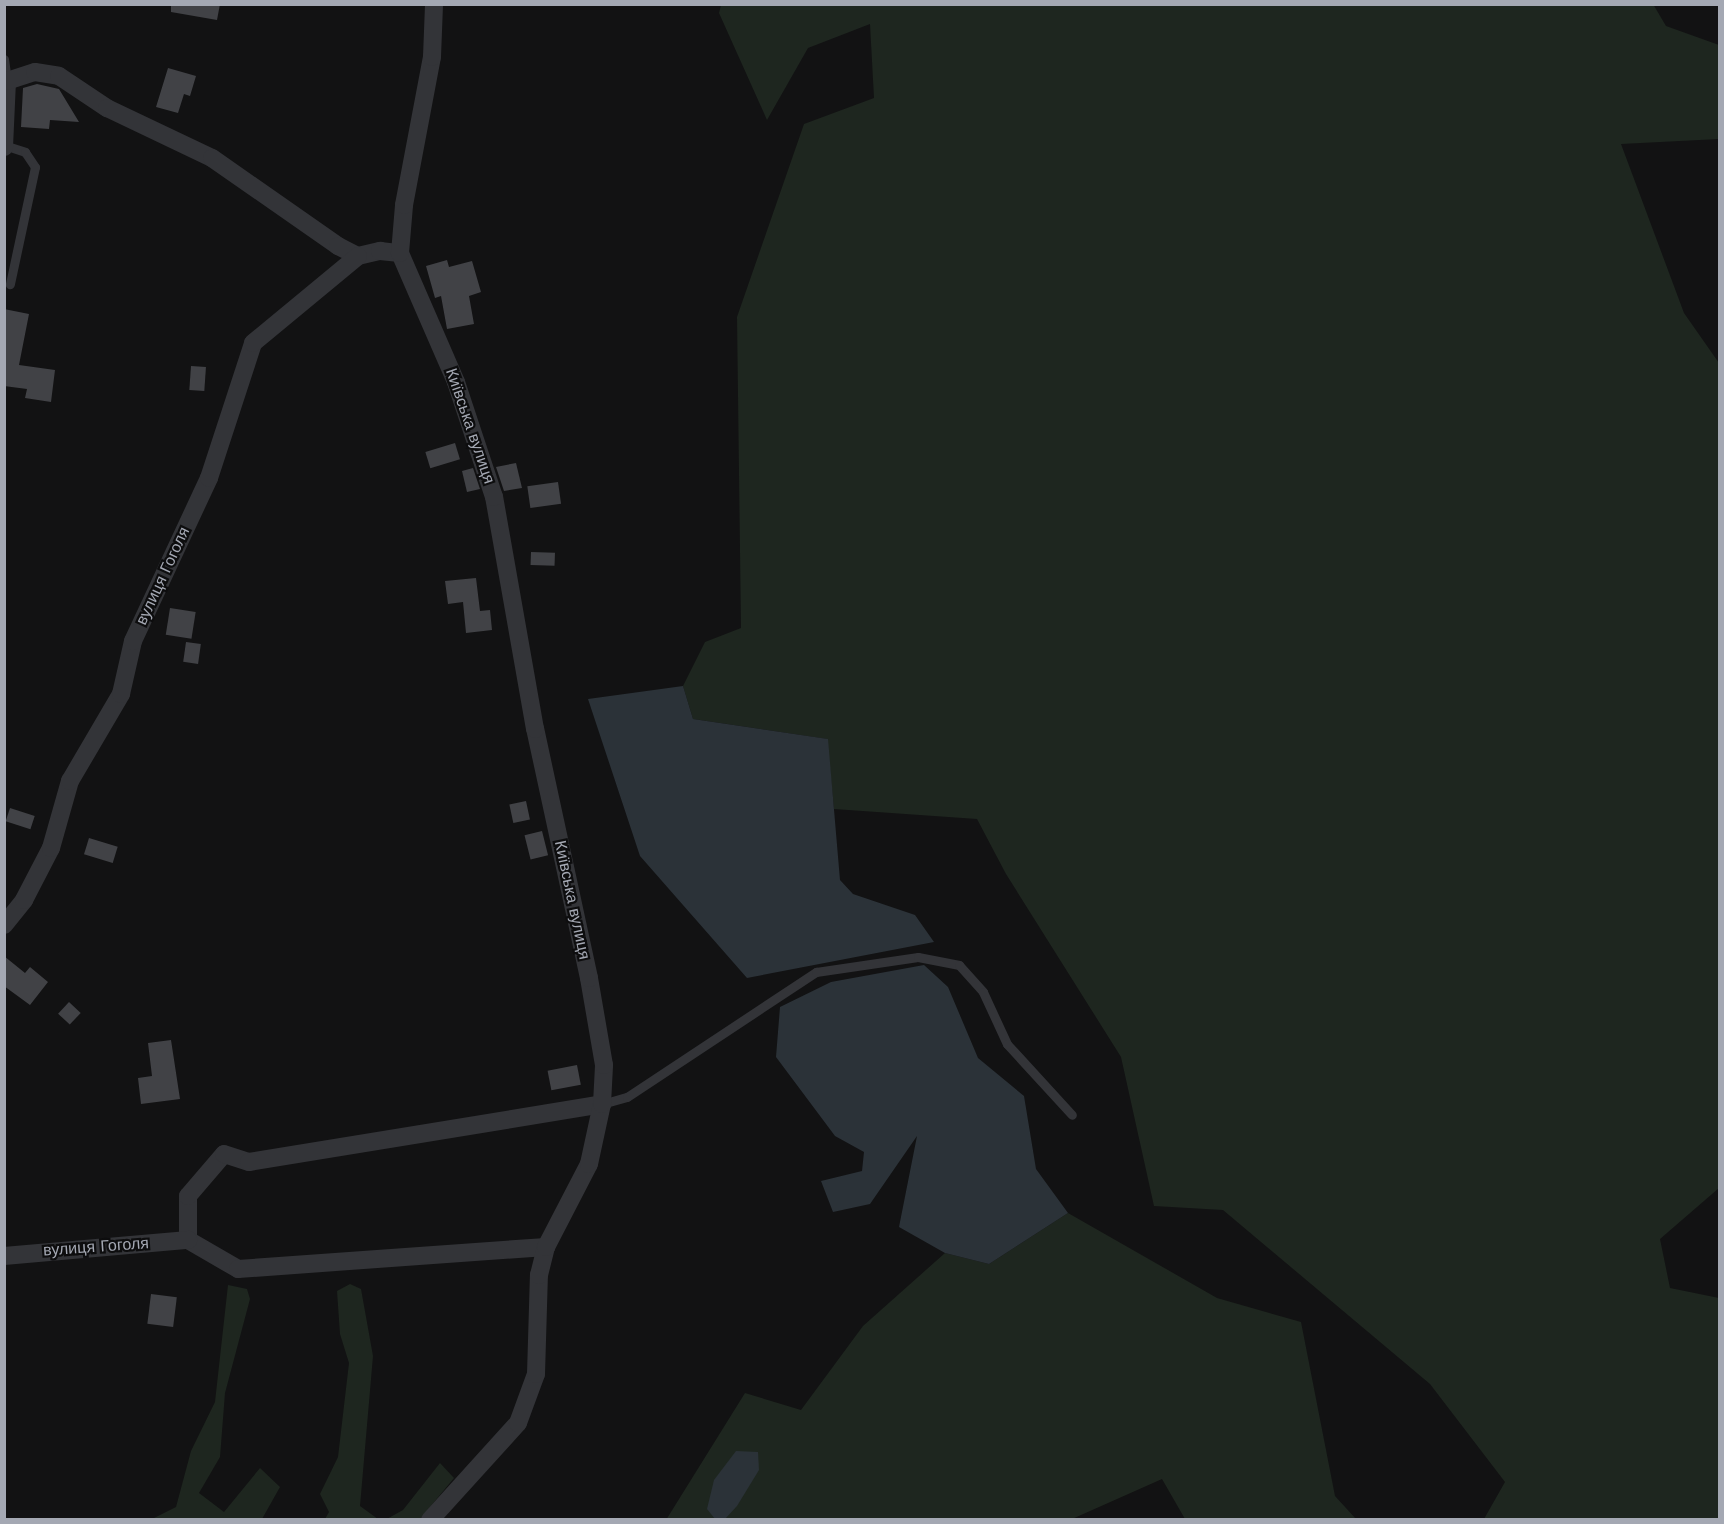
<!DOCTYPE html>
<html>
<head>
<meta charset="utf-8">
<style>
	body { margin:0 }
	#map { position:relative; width:1724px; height:1524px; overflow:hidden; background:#121213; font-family:"Work Sans",sans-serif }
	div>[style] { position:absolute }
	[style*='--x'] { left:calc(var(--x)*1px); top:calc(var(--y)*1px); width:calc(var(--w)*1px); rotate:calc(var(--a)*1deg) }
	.green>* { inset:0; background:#1e261f }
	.water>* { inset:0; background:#2b3238 }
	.building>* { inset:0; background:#414246; transform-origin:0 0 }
	.service>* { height:9px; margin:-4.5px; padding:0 4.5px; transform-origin:4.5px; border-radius:4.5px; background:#333438 }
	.minor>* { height:18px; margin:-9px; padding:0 9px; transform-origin:9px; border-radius:9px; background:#333438 }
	span { translate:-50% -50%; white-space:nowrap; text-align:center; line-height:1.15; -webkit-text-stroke:4.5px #0d0d0e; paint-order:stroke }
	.street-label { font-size:16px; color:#a4a8b3 }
	.frame { position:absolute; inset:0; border:6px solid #a4a8b3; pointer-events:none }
</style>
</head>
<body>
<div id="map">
	<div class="green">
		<div style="clip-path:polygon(1653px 4px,1666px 26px,1719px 45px,1719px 139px,1621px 144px,1684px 313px,1719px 363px,1719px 1188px,1660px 1239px,1670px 1288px,1719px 1298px,1719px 1519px,1484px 1519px,1505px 1482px,1430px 1384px,1223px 1210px,1154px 1206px,1121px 1057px,1006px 874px,977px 819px,834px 809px,827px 739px,693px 719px,683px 686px,705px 642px,741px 628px,737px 317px,804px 124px,874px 98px,870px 24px,808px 48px,767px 120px,719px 13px,721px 5px)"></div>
		<div style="clip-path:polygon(1068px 1213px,1217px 1298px,1301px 1322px,1335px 1496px,1356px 1519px,1185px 1519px,1162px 1479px,1072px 1519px,666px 1520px,745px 1393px,801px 1410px,863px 1326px,945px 1253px,989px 1264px)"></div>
		<div style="clip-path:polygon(350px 1284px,361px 1289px,373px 1356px,360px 1506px,378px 1519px,325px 1519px,329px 1512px,320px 1494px,338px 1457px,349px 1363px,340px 1334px,337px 1291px)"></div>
		<div style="clip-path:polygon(228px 1285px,247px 1289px,250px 1299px,225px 1393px,220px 1457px,199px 1493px,224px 1512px,260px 1468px,280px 1487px,262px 1519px,152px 1519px,176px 1507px,191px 1451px,215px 1402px)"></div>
		<div style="clip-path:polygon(440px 1463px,454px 1478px,420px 1519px,385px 1520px,403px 1510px)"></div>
	</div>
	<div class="water">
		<div style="clip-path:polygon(683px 686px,693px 719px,828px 739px,840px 880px,853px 894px,915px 915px,934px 942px,747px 978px,640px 856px,588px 699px)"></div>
		<div style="clip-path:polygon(924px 965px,948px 987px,978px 1058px,1024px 1096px,1036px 1169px,1068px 1213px,989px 1264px,945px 1253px,899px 1227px,917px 1136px,870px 1204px,833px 1212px,821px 1181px,862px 1171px,864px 1152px,835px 1136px,776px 1057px,780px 1007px,831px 982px)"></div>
		<div style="clip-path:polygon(736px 1451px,758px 1452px,759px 1470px,737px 1506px,725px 1519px,715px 1519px,707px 1509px,714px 1480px)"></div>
	</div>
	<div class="building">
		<div style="clip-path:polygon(171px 4px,220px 4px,217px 20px,171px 12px)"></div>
		<div style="clip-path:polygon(168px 68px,196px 76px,190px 96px,184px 94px,178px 113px,156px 107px)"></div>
		<div style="clip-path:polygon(37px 84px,59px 89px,79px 122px,50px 120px,49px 129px,21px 127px,23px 88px)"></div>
		<div style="clip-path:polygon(447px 260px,449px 267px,472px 261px,481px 292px,469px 296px,474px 324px,447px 329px,441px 296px,435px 298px,426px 266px)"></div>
		<div style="clip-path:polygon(4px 309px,29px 314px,19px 365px,55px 370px,51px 402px,25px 398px,27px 389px,4px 386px)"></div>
		<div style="left:191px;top:366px;width:15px;height:24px;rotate:4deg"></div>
		<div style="left:455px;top:443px;width:17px;height:31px;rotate:73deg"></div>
		<div style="clip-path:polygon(516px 463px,522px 488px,504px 491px,496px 467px)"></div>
		<div style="clip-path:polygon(473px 468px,480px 489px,467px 492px,462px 471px)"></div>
		<div style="left:558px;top:482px;width:22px;height:31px;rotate:82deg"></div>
		<div style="left:531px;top:552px;width:24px;height:13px;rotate:2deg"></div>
		<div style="clip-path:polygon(476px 578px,480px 611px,490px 610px,492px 630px,466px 633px,463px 602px,448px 604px,445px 581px)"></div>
		<div style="left:170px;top:608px;width:26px;height:27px;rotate:9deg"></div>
		<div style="left:186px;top:642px;width:15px;height:20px;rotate:8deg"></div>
		<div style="left:526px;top:801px;width:19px;height:17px;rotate:78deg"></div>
		<div style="left:10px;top:808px;width:26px;height:14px;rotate:18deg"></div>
		<div style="left:542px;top:831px;width:25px;height:18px;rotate:76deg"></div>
		<div style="left:89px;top:838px;width:30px;height:17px;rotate:17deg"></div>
		<div style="clip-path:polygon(4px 956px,25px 973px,30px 967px,48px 982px,30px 1005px,4px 986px)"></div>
		<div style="left:69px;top:1002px;width:16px;height:16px;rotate:43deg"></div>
		<div style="clip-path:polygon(171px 1040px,180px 1099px,141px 1104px,138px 1078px,152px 1076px,148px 1043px)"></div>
		<div style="left:577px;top:1065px;width:20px;height:30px;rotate:79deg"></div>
		<div style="left:151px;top:1294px;width:26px;height:30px;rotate:7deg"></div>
	</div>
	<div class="service">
		<div style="--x:4;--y:59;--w:22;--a:82"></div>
		<div style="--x:7;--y:146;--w:19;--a:18"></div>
		<div style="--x:25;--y:152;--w:18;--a:56"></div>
		<div style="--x:35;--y:167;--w:120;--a:102.1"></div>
		<div style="--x:602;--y:1104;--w:26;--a:-16"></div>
		<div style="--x:627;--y:1097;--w:227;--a:-33.5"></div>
		<div style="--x:816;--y:972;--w:103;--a:-8.4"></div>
		<div style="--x:918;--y:957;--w:42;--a:11"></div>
		<div style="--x:959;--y:965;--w:36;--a:48"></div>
		<div style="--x:983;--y:992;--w:57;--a:65.2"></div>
		<div style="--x:1007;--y:1044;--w:96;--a:47.5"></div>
	</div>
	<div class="minor">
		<div style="--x:4;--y:147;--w:66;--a:-87.4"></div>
		<div style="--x:7;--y:81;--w:29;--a:-18"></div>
		<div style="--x:35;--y:72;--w:24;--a:9"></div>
		<div style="--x:59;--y:76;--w:58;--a:33.7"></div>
		<div style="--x:107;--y:108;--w:116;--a:25.5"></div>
		<div style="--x:212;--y:158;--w:154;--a:34.9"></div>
		<div style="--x:338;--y:246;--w:22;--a:27"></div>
		<div style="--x:358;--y:256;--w:23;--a:-13"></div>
		<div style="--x:380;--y:251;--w:20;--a:6"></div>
		<div style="--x:4;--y:925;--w:32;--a:-51"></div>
		<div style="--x:24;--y:900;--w:59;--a:-62.6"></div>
		<div style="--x:51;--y:848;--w:70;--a:-74.2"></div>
		<div style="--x:70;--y:781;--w:101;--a:-59.6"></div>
		<div style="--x:121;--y:694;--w:54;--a:-77.2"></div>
		<div style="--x:133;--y:641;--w:180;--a:-65"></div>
		<div style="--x:209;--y:478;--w:142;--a:-71.9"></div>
		<div style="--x:253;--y:343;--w:136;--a:-39.6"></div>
		<div style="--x:188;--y:1240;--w:44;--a:-90"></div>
		<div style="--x:188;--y:1196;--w:55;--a:-49.4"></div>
		<div style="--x:224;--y:1154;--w:26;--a:18"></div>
		<div style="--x:249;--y:1162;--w:358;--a:-9.3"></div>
		<div style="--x:188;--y:1240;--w:58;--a:30.1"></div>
		<div style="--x:238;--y:1269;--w:309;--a:-4.1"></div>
		<div style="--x:4;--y:1256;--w:185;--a:-5"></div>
		<div style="--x:430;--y:1520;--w:131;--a:-47.8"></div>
		<div style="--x:518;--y:1423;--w:52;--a:-69.8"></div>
		<div style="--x:536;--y:1374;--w:99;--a:-88.3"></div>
		<div style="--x:539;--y:1275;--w:29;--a:-76"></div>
		<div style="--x:546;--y:1247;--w:93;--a:-62.6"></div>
		<div style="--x:589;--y:1164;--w:61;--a:-77.8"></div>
		<div style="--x:602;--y:1104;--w:39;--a:-87"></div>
		<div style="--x:604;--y:1065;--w:88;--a:-99.8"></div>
		<div style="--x:589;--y:978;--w:255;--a:-102.2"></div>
		<div style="--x:535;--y:729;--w:236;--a:-100"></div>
		<div style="--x:494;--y:497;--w:121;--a:-108.3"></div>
		<div style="--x:456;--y:382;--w:141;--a:-113.5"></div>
		<div style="--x:400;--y:253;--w:48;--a:-85.2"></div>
		<div style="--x:404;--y:205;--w:151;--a:-79.3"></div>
		<div style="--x:432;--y:57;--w:53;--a:-87.8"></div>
	</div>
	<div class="street-label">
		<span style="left:470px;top:426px;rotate:71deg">Київська вулиця</span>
		<span style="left:163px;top:576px;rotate:-65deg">вулиця Гоголя</span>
		<span style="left:572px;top:900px;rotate:78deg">Київська вулиця</span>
		<span style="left:96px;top:1247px;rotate:-4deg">вулиця Гоголя</span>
	</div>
	<div class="frame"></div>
</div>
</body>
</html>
